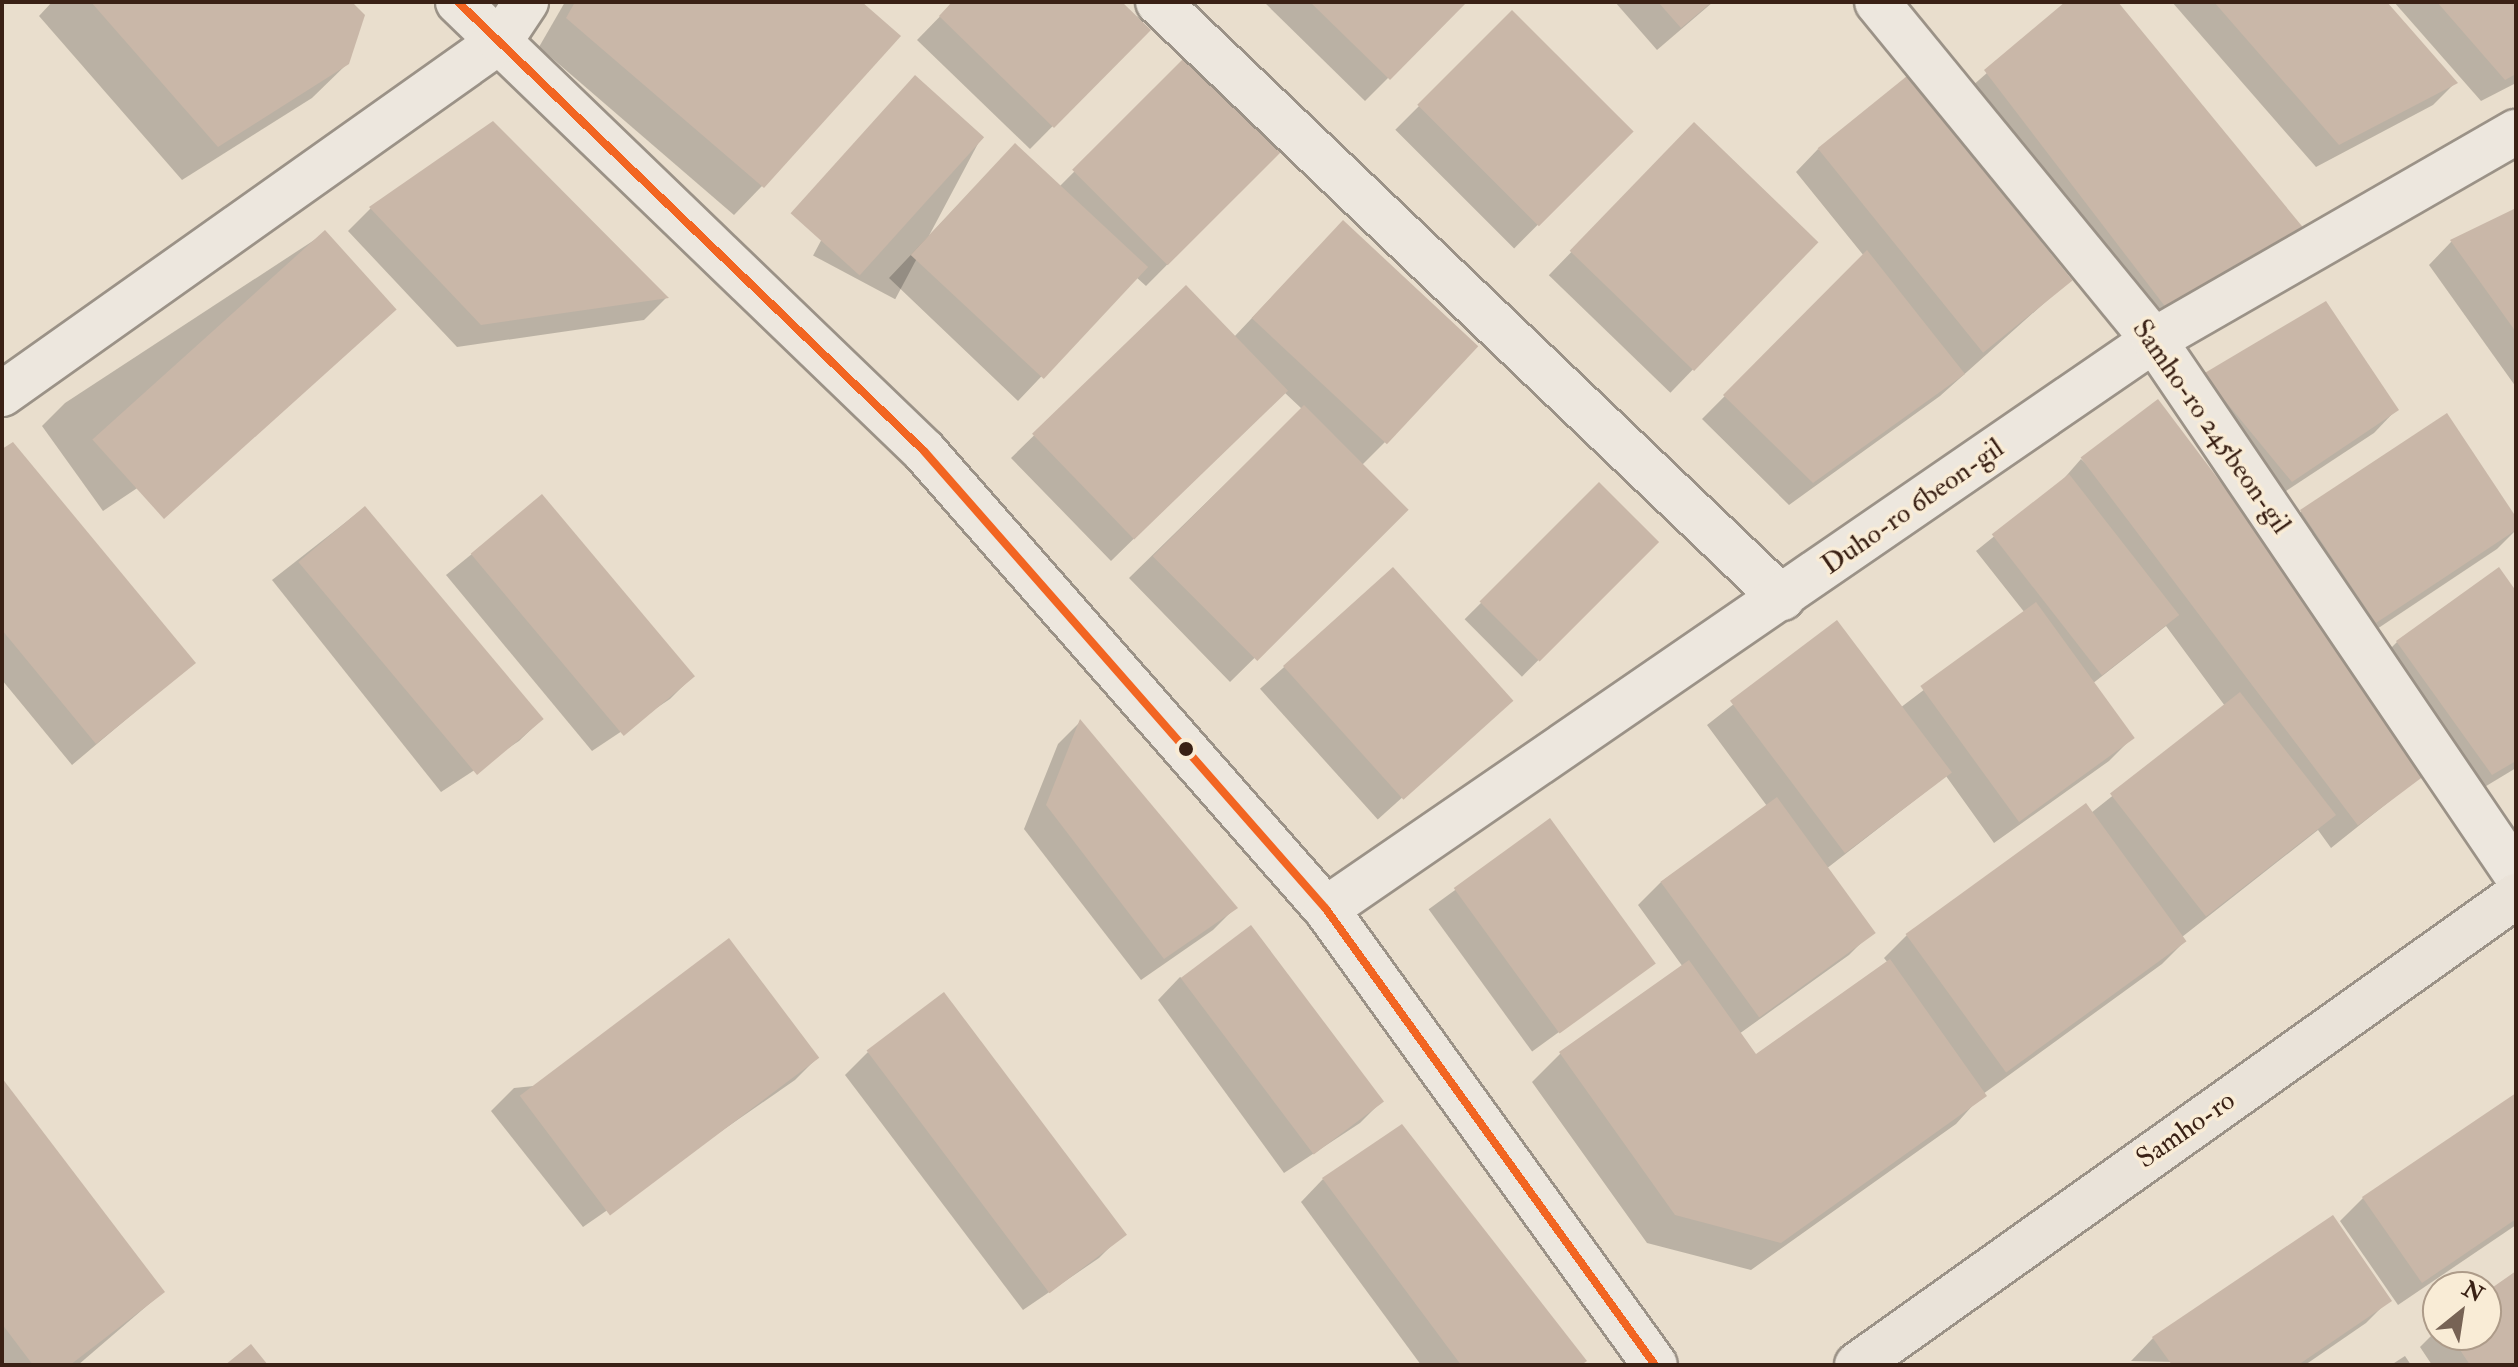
<!DOCTYPE html>
<html>
<head>
<meta charset="utf-8">
<style>
	body { margin:0 }
	#map { position:relative; width:2518px; height:1367px; overflow:hidden; background:#e9decd; font-family:"IM FELL Double Pica",serif }
	div>[style] { position:absolute }
	[style*='--x'] { left:calc(var(--x)*1px); top:calc(var(--y)*1px); width:calc(var(--w)*1px); rotate:calc(var(--a)*1deg) }
	.shadow>* { inset:0; background:#0003; transform-origin:0 0 }
	.building>* { inset:0; background:#c9b7a8; transform-origin:0 0 }
	.roads { filter:drop-shadow(2px 0 #9b9287) drop-shadow(-2px 0 #9b9287) drop-shadow(0 2px #9b9287) drop-shadow(0 -2px #9b9287) }
	.minor>* { height:44px; margin:-22px; padding:0 22px; transform-origin:22px; border-radius:22px; background:#ede7de }
	.major>* { height:44px; margin:-22px; padding:0 22px; transform-origin:22px; border-radius:22px; background:#eae3d9 }
	.bus-1>* { height:8px; margin:-4px; padding:0 4px; transform-origin:4px; border-radius:4px; background:#f26522 }
	.dots>* { width:22px; height:22px; translate:-50% -50%; box-sizing:border-box; border:4px solid #f9ecd6; border-radius:50% }
	span { translate:-50% -50%; white-space:nowrap; text-align:center; line-height:1.15; -webkit-text-stroke:7px #f9ecd6; paint-order:stroke }
	.street-label { font-size:28px; color:#3a2115 }
	.frame { position:absolute; inset:0; border:4px solid #3a2115; pointer-events:none }
	.north { position:absolute; left:2422px; top:1271px; width:80px; height:80px; box-sizing:border-box; background:#f9ecd6; border:2px solid #ad9b89; border-radius:50%; rotate:30deg; font-size:22px; font-weight:700; line-height:32px; text-align:center; color:#3a2115 }
	.north::after { content:''; display:block; margin:auto; width:28px; height:36px; background:#776355; clip-path:polygon(50% 0,100% 100%,50% 72%,0 100%) }
</style>
</head>
<body>
<div id="map">
	<div class="shadow">
		<div style="clip-path:polygon(52px 2px,349px 2px,348px 63px,312px 98px,182px 180px,39px 16px)"></div>
		<div style="clip-path:polygon(565px 2px,859px 2px,762px 186px,734px 215px,539px 47px)"></div>
		<div style="clip-path:polygon(954px 2px,1119px 2px,1148px 30px,1030px 149px,917px 40px)"></div>
		<div style="clip-path:polygon(1264px 2px,1464px 2px,1365px 101px)"></div>
		<div style="clip-path:polygon(1615px 2px,1713px 2px,1657px 50px)"></div>
		<div style="clip-path:polygon(2068px 2px,2115px 2px,2304px 231px,2144px 331px,1963px 94px)"></div>
		<div style="clip-path:polygon(2172px 2px,2384px 2px,2455px 83px,2433px 105px,2316px 167px)"></div>
		<div style="clip-path:polygon(2394px 2px,2516px 2px,2516px 83px,2481px 101px)"></div>
		<div style="left:1512px;top:13px;width:168px;height:165px;rotate:45deg"></div>
		<div style="clip-path:polygon(1186px 59px,1280px 151px,1146px 286px,1136px 277px,1018px 401px,889px 278px,993px 168px,1059px 187px)"></div>
		<div style="left:899px;top:94px;width:93px;height:183px;rotate:28deg"></div>
		<div style="left:1694px;top:125px;width:169px;height:209px;rotate:44deg"></div>
		<div style="clip-path:polygon(1818px 149px,2070px 280px,1940px 396px,1789px 505px,1702px 419px,1864px 256px,1796px 172px)"></div>
		<div style="clip-path:polygon(371px 208px,666px 298px,644px 320px,457px 347px,348px 231px)"></div>
		<div style="clip-path:polygon(2516px 210px,2516px 387px,2429px 265px,2451px 242px)"></div>
		<div style="clip-path:polygon(325px 233px,393px 310px,370px 332px,103px 511px,42px 426px,65px 403px)"></div>
		<div style="clip-path:polygon(1320px 246px,1385px 442px,1361px 466px,1405px 510px,1230px 682px,1129px 578px,1302px 409px,1284px 392px,1111px 561px,1011px 458px,1186px 287px,1234px 337px)"></div>
		<div style="clip-path:polygon(2204px 376px,2396px 410px,2374px 433px,2268px 503px)"></div>
		<div style="clip-path:polygon(2px 452px,193px 663px,72px 765px,2px 680px)"></div>
		<div style="clip-path:polygon(evenodd,2081px 459px,2430px 769px,2331px 848px,2318px 830px,2182px 937px,2185px 941px,2162px 964px,1983px 1094px,1956px 1124px,1751px 1270px,1647px 1243px,1532px 1082px,1560px 1054px,1683px 967px,1638px 905px,1661px 882px,1767px 806px,1707px 725px,1837px 623px,1900px 708px,2025px 613px,1976px 551px,2060px 483px,2081px 459px,2166px 626px,2225px 706px,2091px 813px,1907px 935px,1884px 958px,1888px 963px,1755px 1057px,1739px 1034px,1849px 955px,1872px 932px,1826px 869px,1946px 776px,1994px 843px,2109px 761px,2132px 738px,2092px 684px,2166px 626px)"></div>
		<div style="left:1599px;top:485px;width:81px;height:190px;rotate:45deg"></div>
		<div style="clip-path:polygon(542px 497px,693px 676px,670px 699px,592px 751px,446px 575px)"></div>
		<div style="clip-path:polygon(364px 508px,542px 719px,519px 741px,441px 792px,272px 580px)"></div>
		<div style="clip-path:polygon(2302px 511px,2516px 520px,2516px 530px,2497px 549px,2353px 645px,2279px 534px)"></div>
		<div style="left:1393px;top:569px;width:176px;height:179px;rotate:48deg"></div>
		<div style="clip-path:polygon(2516px 595px,2516px 768px,2468px 797px,2374px 665px,2397px 642px)"></div>
		<div style="clip-path:polygon(1080px 722px,1235px 908px,1213px 930px,1141px 980px,1024px 829px,1058px 744px)"></div>
		<div style="left:1550px;top:821px;width:176px;height:150px;rotate:54deg"></div>
		<div style="clip-path:polygon(1180px 977px,1382px 1101px,1360px 1123px,1284px 1173px,1158px 1000px)"></div>
		<div style="clip-path:polygon(868px 1052px,1122px 1235px,1099px 1258px,1023px 1310px,845px 1075px)"></div>
		<div style="clip-path:polygon(818px 1057px,795px 1080px,583px 1227px,491px 1111px,514px 1088px)"></div>
		<div style="clip-path:polygon(2px 1081px,163px 1292px,78px 1365px,2px 1365px)"></div>
		<div style="clip-path:polygon(2516px 1095px,2516px 1225px,2398px 1305px,2340px 1221px,2363px 1198px)"></div>
		<div style="clip-path:polygon(1323px 1179px,1580px 1365px,1421px 1365px,1301px 1202px)"></div>
		<div style="clip-path:polygon(2516px 1273px,2516px 1365px,2432px 1365px,2420px 1347px,2438px 1329px,2438px 1335px,2486px 1335px,2486px 1294px)"></div>
		<div style="clip-path:polygon(2389px 1300px,2366px 1323px,2305px 1365px,2131px 1361px,2153px 1338px)"></div>
		<div style="clip-path:polygon(2405px 1356px,2411px 1365px,2391px 1365px)"></div>
	</div>
	<div class="building">
		<div style="clip-path:polygon(91px 2px,352px 2px,365px 15px,349px 64px,218px 147px)"></div>
		<div style="clip-path:polygon(575px 2px,862px 2px,901px 36px,764px 188px,566px 18px)"></div>
		<div style="clip-path:polygon(952px 2px,1122px 2px,1151px 30px,1054px 128px,939px 16px)"></div>
		<div style="clip-path:polygon(1310px 2px,1467px 2px,1390px 80px)"></div>
		<div style="clip-path:polygon(1658px 2px,1712px 2px,1681px 28px)"></div>
		<div style="clip-path:polygon(2065px 2px,2118px 2px,2306px 231px,2167px 309px,1984px 70px)"></div>
		<div style="clip-path:polygon(2214px 2px,2387px 2px,2458px 83px,2339px 145px)"></div>
		<div style="clip-path:polygon(2437px 2px,2516px 2px,2516px 74px,2505px 80px)"></div>
		<div style="left:1512px;top:10px;width:172px;height:134px;rotate:45deg"></div>
		<div style="left:1186px;top:56px;width:135px;height:161px;rotate:45deg"></div>
		<div style="left:915px;top:75px;width:93px;height:186px;rotate:42deg"></div>
		<div style="left:1907px;top:76px;width:263px;height:115px;rotate:51deg"></div>
		<div style="clip-path:polygon(493px 121px,669px 298px,481px 325px,369px 207px)"></div>
		<div style="left:1694px;top:122px;width:173px;height:179px;rotate:44deg"></div>
		<div style="left:1015px;top:143px;width:182px;height:153px;rotate:43deg"></div>
		<div style="clip-path:polygon(2516px 208px,2516px 332px,2450px 240px)"></div>
		<div style="left:1343px;top:220px;width:185px;height:134px;rotate:43deg"></div>
		<div style="left:325px;top:230px;width:107px;height:313px;rotate:48deg"></div>
		<div style="clip-path:polygon(1867px 250px,1965px 374px,1813px 483px,1723px 395px)"></div>
		<div style="left:1186px;top:285px;width:147px;height:214px;rotate:46deg"></div>
		<div style="clip-path:polygon(2326px 301px,2399px 410px,2292px 482px,2203px 374px)"></div>
		<div style="left:2158px;top:399px;width:461px;height:97px;rotate:53deg"></div>
		<div style="left:1304px;top:405px;width:148px;height:214px;rotate:45deg"></div>
		<div style="clip-path:polygon(2447px 413px,2516px 517px,2516px 530px,2376px 623px,2300px 510px)"></div>
		<div style="clip-path:polygon(13px 442px,196px 663px,96px 744px,2px 630px,2px 449px)"></div>
		<div style="left:2069px;top:474px;width:179px;height:98px;rotate:52deg"></div>
		<div style="left:1599px;top:482px;width:85px;height:169px;rotate:45deg"></div>
		<div style="left:542px;top:494px;width:238px;height:93px;rotate:50deg"></div>
		<div style="left:365px;top:506px;width:278px;height:87px;rotate:50deg"></div>
		<div style="left:1393px;top:567px;width:180px;height:148px;rotate:48deg"></div>
		<div style="clip-path:polygon(2499px 567px,2516px 591px,2516px 761px,2492px 775px,2396px 641px)"></div>
		<div style="left:2036px;top:602px;width:168px;height:143px;rotate:54deg"></div>
		<div style="left:1837px;top:620px;width:191px;height:134px;rotate:53deg"></div>
		<div style="left:2240px;top:692px;width:156px;height:165px;rotate:52deg"></div>
		<div style="clip-path:polygon(1080px 719px,1238px 908px,1164px 959px,1046px 805px)"></div>
		<div style="left:1777px;top:797px;width:168px;height:144px;rotate:54deg"></div>
		<div style="left:2086px;top:803px;width:171px;height:223px;rotate:54deg"></div>
		<div style="left:1550px;top:818px;width:180px;height:119px;rotate:54deg"></div>
		<div style="left:1251px;top:925px;width:221px;height:88px;rotate:53deg"></div>
		<div style="left:729px;top:938px;width:150px;height:262px;rotate:53deg"></div>
		<div style="clip-path:polygon(1890px 959px,1987px 1096px,1781px 1243px,1675px 1215px,1559px 1052px,1689px 960px,1756px 1054px)"></div>
		<div style="left:944px;top:992px;width:304px;height:97px;rotate:53deg"></div>
		<div style="clip-path:polygon(2px 1078px,165px 1292px,70px 1365px,33px 1365px,2px 1324px)"></div>
		<div style="clip-path:polygon(2516px 1093px,2516px 1219px,2422px 1283px,2362px 1197px)"></div>
		<div style="clip-path:polygon(1402px 1124px,1587px 1361px,1581px 1365px,1461px 1365px,1322px 1178px)"></div>
		<div style="clip-path:polygon(2333px 1215px,2392px 1301px,2298px 1365px,2172px 1365px,2152px 1337px)"></div>
		<div style="clip-path:polygon(2516px 1271px,2516px 1365px,2470px 1365px,2450px 1335px,2486px 1335px,2486px 1292px)"></div>
		<div style="clip-path:polygon(251px 1344px,268px 1365px,225px 1365px)"></div>
	</div>
	<div class="roads">
		<div class="minor">
			<div style="--x:458;--y:2;--w:647;--a:43.94"></div>
			<div style="--x:924;--y:451;--w:609;--a:48.73"></div>
			<div style="--x:1326;--y:909;--w:562;--a:54.19"></div>
			<div style="--x:1158;--y:2;--w:863;--a:43.69"></div>
			<div style="--x:1877;--y:2;--w:437;--a:50.7"></div>
			<div style="--x:2154;--y:340;--w:645;--a:55.87"></div>
			<div style="--x:2;--y:394;--w:610;--a:-35.33"></div>
			<div style="--x:500;--y:41;--w:47;--a:-56.3"></div>
			<div style="--x:1326;--y:909;--w:1005;--a:-34.5"></div>
			<div style="--x:2154;--y:340;--w:418;--a:-29.9"></div>
		</div>
		<div class="major">
			<div style="--x:1857;--y:1365;--w:809;--a:-35.44"></div>
		</div>
	</div>
	<div class="bus-1">
		<div style="--x:458;--y:2;--w:647;--a:43.94"></div>
		<div style="--x:924;--y:451;--w:609;--a:48.73"></div>
		<div style="--x:1326;--y:909;--w:562;--a:54.19"></div>
	</div>
	<div class="dots">
		<div style="left:1186px;top:749px;background:#3a2115"></div>
	</div>
	<div class="street-label">
		<span style="left:2211px;top:427px;rotate:55deg">Samho-ro 245beon-gil</span>
		<span style="left:1913px;top:507px;rotate:-35deg">Duho-ro 6beon-gil</span>
		<span style="left:2186px;top:1130px;rotate:-35deg">Samho-ro</span>
	</div>
	<div class="frame"></div>
	<div class="north">N</div>
</div>
</body>
</html>
